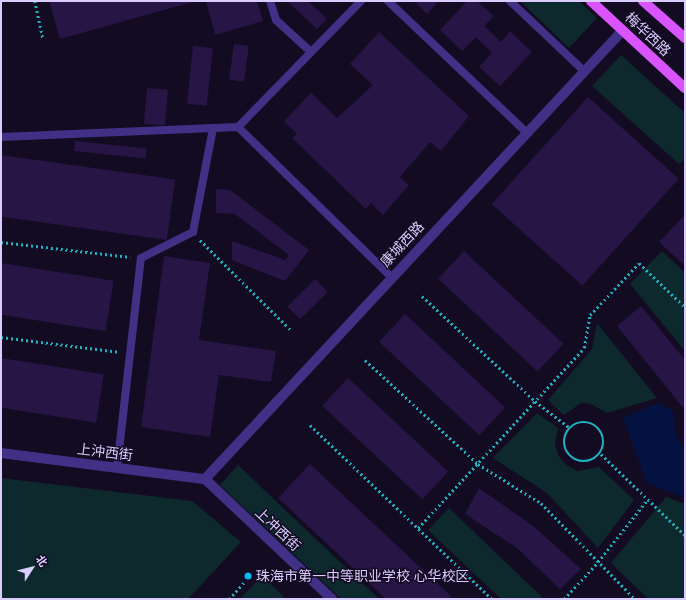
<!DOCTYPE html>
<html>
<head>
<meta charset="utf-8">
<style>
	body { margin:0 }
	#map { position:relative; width:686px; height:600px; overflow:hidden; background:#130b22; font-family:"Public Sans","Noto Sans SC",sans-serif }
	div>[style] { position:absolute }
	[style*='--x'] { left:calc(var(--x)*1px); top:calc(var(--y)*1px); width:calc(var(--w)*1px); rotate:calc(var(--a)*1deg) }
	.green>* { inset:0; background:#0e292d }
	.water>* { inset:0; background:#041242 }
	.building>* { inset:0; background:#261545; transform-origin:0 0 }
	.path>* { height:2.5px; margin-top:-1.25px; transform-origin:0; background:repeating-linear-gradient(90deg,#22b0be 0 2px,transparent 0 5px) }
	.path>.ring { margin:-1.25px; padding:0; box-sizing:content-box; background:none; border:2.5px solid #22b0be; border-radius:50% }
	.service>* { height:8px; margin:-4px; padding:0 4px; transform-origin:4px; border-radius:4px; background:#413186 }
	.minor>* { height:10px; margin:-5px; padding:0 5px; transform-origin:5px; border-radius:5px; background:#413186 }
	.primary>* { height:10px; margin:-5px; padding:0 5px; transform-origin:5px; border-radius:5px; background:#d953ff }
	.dots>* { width:11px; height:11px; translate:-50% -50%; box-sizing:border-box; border:2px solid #130b22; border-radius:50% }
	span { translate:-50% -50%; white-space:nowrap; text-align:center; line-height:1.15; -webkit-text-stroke:3px #130b22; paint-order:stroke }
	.street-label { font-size:14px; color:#daccff }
	.poi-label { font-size:14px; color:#daccff }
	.left { translate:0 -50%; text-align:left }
	.frame { position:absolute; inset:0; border:2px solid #daccff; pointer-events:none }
	.north { position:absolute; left:12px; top:548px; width:40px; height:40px; -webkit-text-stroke:3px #130b22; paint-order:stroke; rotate:54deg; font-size:11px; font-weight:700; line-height:16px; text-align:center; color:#daccff }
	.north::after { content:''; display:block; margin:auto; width:14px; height:18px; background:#daccff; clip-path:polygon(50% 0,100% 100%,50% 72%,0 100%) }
</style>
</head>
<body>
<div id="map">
	<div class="green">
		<div style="clip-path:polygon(520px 1px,579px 1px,597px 18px,569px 48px)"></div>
		<div style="clip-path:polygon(621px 55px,685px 113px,685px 157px,679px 164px,592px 86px)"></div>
		<div style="clip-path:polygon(662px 251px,685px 273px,685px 351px,630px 284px)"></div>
		<div style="clip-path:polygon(597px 323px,657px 398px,607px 413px,591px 404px,581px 403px,564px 415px,548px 400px,592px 349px)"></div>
		<div style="clip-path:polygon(537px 413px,558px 428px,555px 444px,558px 455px,566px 465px,577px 471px,599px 467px,634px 500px,598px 548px,547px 493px,493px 458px)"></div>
		<div style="clip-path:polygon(238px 465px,379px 599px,341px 599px,220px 485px)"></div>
		<div style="clip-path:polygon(1px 478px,192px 501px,241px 542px,188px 599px,1px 599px)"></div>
		<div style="clip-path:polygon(666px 497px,685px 504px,685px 599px,648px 599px,611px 563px)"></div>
		<div style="clip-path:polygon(449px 508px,544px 599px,501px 599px,428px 530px)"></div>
		<div style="clip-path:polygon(262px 576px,286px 599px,287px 599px,240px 599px)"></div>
	</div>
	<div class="water">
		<div style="clip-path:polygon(659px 403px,674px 412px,675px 433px,685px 452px,685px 498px,647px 483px,623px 417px)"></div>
	</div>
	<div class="building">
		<div style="clip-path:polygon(49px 1px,196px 1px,60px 39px)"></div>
		<div style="clip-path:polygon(206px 1px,257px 1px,263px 21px,215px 35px)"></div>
		<div style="clip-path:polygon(287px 1px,308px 1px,327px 19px,317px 29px)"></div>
		<div style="clip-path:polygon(414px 1px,439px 1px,427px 14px)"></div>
		<div style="clip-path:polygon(467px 1px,477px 1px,494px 16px,484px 26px,501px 42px,510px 31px,532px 52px,500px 86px,479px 67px,492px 53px,476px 37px,462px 51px,440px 30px)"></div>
		<div style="clip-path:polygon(379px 32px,469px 116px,441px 151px,430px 142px,400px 177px,409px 185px,383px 215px,371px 203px,366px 209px,292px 138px,297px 134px,284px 121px,311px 93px,337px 118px,373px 85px,350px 64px)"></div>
		<div style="left:234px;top:44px;width:15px;height:36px;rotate:8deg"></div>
		<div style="left:193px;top:46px;width:20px;height:58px;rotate:6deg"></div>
		<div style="left:147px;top:88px;width:21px;height:36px;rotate:5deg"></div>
		<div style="left:588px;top:97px;width:122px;height:144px;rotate:42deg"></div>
		<div style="left:75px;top:141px;width:72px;height:10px;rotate:6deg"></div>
		<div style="left:1px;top:155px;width:176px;height:61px;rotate:8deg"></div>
		<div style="clip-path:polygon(216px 189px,230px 190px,309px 250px,285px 281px,232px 260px,232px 241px,285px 260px,289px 255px,235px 214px,216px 213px)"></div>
		<div style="clip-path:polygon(685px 215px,685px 266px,659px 242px)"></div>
		<div style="left:464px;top:251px;width:136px;height:38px;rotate:43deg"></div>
		<div style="clip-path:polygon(164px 256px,210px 263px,199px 340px,276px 351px,271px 382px,219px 375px,210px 437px,141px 427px)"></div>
		<div style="left:1px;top:263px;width:114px;height:51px;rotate:9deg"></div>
		<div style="left:315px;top:279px;width:18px;height:39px;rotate:45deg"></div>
		<div style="clip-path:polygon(641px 306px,685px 360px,685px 410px,617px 326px)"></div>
		<div style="left:405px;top:314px;width:137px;height:38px;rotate:43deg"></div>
		<div style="left:1px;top:358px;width:104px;height:49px;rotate:9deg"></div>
		<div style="left:348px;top:378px;width:137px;height:38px;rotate:43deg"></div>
		<div style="clip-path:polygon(310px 464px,454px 599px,386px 599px,278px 498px)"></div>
		<div style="clip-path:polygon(479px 488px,533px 526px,581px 569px,560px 589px,517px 548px,465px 514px)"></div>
	</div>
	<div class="path">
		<div style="--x:35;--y:1;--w:39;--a:78"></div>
		<div style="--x:200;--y:240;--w:127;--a:44.7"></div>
		<div style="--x:1;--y:242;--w:130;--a:6.6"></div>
		<div style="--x:422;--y:296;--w:154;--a:42.9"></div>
		<div style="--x:535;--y:401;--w:44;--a:37.6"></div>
		<div style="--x:1;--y:337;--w:120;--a:7.2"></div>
		<div style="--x:365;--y:360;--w:154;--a:42.6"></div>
		<div style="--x:478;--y:464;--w:74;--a:31.8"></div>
		<div style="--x:541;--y:503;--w:134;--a:45.6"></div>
		<div class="ring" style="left:564px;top:422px;width:37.5px;height:37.5px"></div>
		<div style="--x:310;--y:425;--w:252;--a:43.7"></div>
		<div style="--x:601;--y:454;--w:117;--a:44"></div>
		<div style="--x:418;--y:528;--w:245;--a:-47.3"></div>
		<div style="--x:584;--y:348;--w:34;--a:-80"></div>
		<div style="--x:590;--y:315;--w:71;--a:-46.7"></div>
		<div style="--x:639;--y:263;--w:64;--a:43.7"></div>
		<div style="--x:229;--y:599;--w:31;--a:-48"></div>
		<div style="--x:564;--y:599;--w:50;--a:-47.4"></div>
		<div style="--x:598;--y:562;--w:80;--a:-51.6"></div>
	</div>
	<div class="service">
		<div style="--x:270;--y:1;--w:20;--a:72"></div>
		<div style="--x:276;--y:20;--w:47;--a:42.4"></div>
		<div style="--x:361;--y:1;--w:176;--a:134.3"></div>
		<div style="--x:238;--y:127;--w:214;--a:44.4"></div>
		<div style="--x:388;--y:1;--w:190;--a:43.5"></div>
		<div style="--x:510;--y:1;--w:102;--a:43.4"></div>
		<div style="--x:1;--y:137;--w:237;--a:-2.4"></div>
		<div style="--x:117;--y:468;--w:211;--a:-83.5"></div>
		<div style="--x:141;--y:258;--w:58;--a:-26.6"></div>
		<div style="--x:193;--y:232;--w:106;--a:-79.1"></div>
	</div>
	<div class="minor">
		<div style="--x:1;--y:453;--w:206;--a:7.3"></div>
		<div style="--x:205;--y:479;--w:613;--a:-47.05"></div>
		<div style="--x:205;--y:479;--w:175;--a:43.4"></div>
	</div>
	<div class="primary">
		<div style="--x:591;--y:1;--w:128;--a:42.8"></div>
		<div style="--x:643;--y:1;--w:56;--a:41.4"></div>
	</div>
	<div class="dots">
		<div style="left:248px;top:576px;background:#00b9f7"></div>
	</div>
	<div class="street-label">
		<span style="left:648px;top:34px;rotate:43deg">梅华西路</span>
		<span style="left:402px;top:244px;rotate:-47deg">康城西路</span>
		<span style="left:105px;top:452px;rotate:7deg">上沖西街</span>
		<span style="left:278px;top:529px;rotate:43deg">上冲西街</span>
	</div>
	<div class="poi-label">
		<span class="left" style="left:256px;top:576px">珠海市第一中等职业学校 心华校区</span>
	</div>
	<div class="frame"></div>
	<div class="north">北</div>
</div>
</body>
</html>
